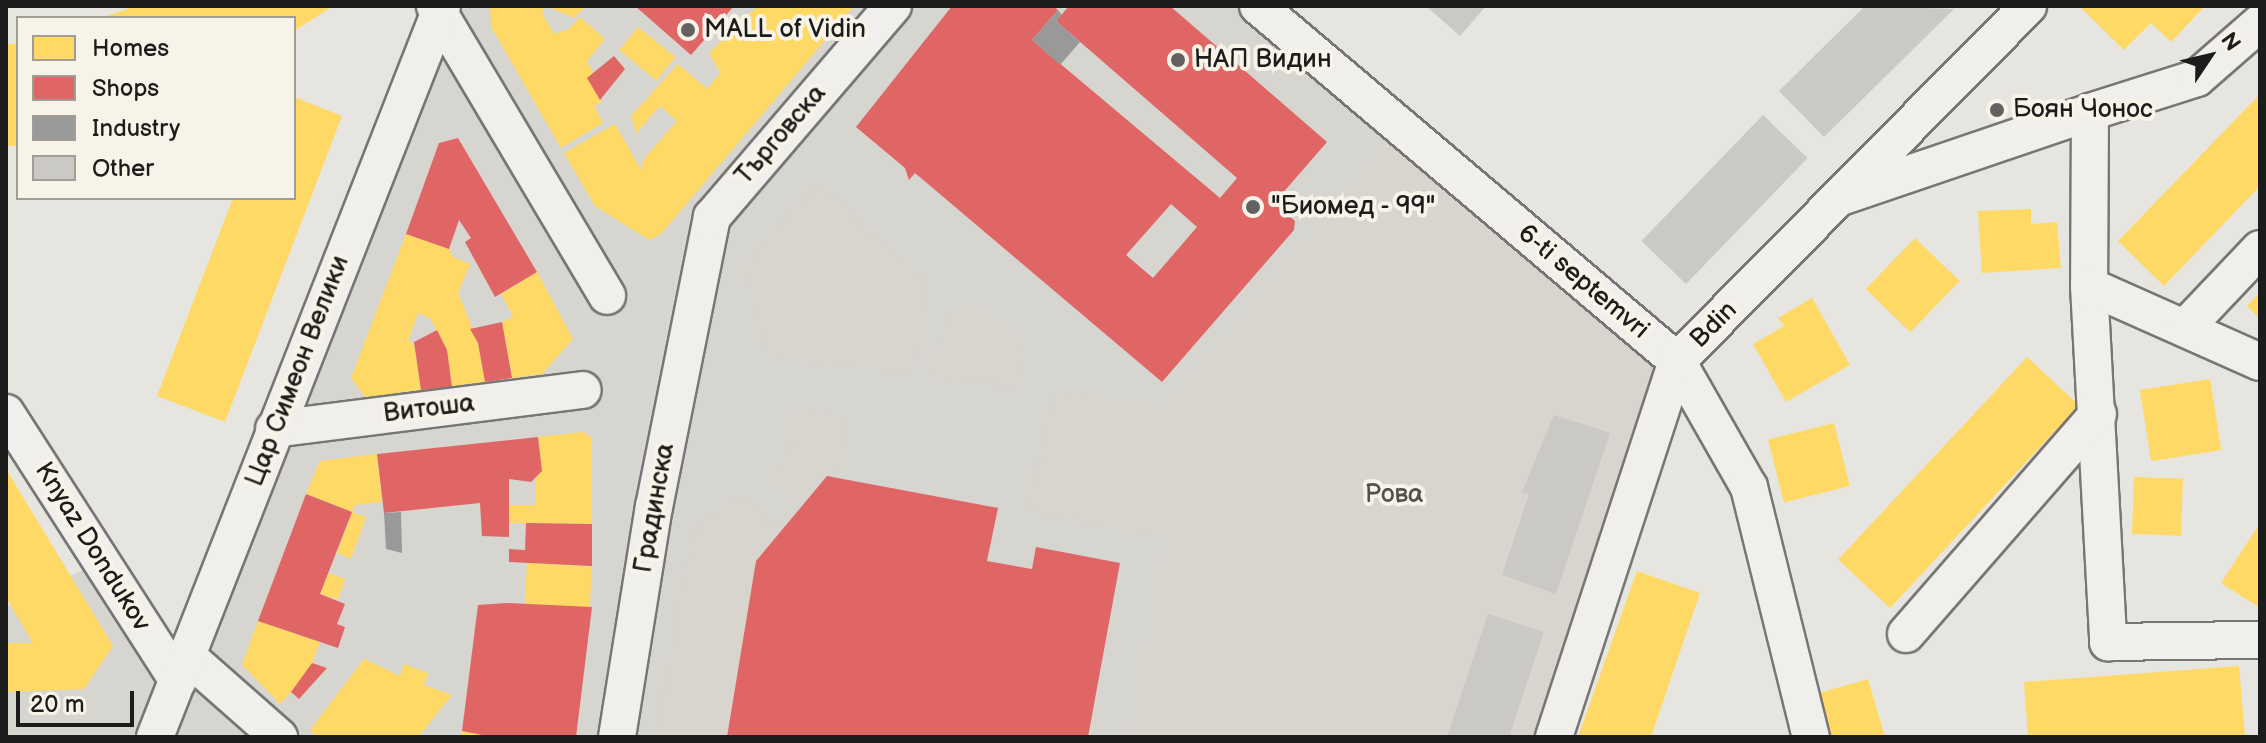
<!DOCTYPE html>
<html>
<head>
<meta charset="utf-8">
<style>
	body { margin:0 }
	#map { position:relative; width:2266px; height:743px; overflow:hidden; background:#e6e5e0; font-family:"Balsamiq Sans",sans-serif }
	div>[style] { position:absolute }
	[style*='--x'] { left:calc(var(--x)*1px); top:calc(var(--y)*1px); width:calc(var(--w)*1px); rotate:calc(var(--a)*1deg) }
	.built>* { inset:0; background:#d7d5cf }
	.green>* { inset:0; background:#d8d5ce }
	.homes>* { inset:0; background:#ffd966; transform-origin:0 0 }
	.shops>* { inset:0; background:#e06666 }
	.industry>* { inset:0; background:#999 }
	.building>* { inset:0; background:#cac9c5; transform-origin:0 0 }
	.roads { filter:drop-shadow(2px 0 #777674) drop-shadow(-2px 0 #777674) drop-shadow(0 2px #777674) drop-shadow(0 -2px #777674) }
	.street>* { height:36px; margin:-18px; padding:0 18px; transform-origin:18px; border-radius:18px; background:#f0efeb }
	.dots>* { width:22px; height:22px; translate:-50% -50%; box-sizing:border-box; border:4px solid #f7f3e8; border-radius:50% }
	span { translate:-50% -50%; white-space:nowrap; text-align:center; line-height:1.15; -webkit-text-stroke:8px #f7f3e8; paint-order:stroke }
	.poi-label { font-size:26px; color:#1c1c1c }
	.left { translate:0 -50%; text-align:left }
	.street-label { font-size:26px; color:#1c1c1c }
	.park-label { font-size:26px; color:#51504d }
	.frame { position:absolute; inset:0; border:8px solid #1c1c1c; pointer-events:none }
	.legend { position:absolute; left:16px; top:16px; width:280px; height:184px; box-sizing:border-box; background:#f7f3e8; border:2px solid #9f9d96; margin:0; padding:10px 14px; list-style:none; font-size:24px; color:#1c1c1c }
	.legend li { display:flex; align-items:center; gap:16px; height:40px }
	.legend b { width:40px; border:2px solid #9f9d96 }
	.north { position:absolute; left:2170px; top:16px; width:80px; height:80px; -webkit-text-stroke:6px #f7f3e8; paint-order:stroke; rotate:55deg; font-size:22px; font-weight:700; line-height:32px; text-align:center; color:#1c1c1c }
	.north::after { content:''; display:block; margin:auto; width:28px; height:36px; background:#1c1c1c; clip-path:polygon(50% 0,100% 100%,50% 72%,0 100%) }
	.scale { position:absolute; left:16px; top:691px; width:118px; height:36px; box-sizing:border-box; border:4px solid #1c1c1c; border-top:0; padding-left:10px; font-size:24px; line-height:28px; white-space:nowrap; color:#1c1c1c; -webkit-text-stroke:6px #f7f3e8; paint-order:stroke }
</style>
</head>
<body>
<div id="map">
	<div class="built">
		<div style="clip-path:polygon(435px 6px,1258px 6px,1402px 129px,1168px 410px,1058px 392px,1170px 537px,1131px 737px,6px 737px,6px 607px,101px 561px,177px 680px)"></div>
	</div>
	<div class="green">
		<div style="clip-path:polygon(1402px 129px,1677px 361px,1554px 737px,1131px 737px,1170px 537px,1027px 510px,1058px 391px,1168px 410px)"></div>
		<div style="clip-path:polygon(817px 184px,924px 283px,911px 373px,769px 356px,744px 267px)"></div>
		<div style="clip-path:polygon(971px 304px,1024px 344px,1013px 386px,934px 376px,949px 315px)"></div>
		<div style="clip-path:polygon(796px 412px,847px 418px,836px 478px,827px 476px,804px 504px,774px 480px,793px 440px)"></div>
		<div style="clip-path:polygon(744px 495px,779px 533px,756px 561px,727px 737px,656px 737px,693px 532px)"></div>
	</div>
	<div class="homes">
		<div style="clip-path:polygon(136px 6px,333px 6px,294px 31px,294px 18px,101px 18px)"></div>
		<div style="clip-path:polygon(490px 6px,545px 6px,542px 13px,554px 34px,569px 29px,580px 17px,605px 39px,587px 61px,594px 74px,587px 78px,602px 102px,594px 106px,603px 123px,561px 148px,491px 27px)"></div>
		<div style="clip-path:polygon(546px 6px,585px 6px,574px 18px)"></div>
		<div style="clip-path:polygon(758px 6px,854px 6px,661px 234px,649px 240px,595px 206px,564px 153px,615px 124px,641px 170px,643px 160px,677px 121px,660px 106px,636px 133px,631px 116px,678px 64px,707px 89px,720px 73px,709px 53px)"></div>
		<div style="clip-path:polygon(2079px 6px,2205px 6px,2171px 42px,2151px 23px,2124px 50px)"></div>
		<div style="left:638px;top:27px;width:48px;height:30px;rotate:39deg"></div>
		<div style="left:18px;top:44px;width:102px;height:13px;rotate:90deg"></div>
		<div style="clip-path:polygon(2260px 94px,2260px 186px,2164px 286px,2118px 241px)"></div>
		<div style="clip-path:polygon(294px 97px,342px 116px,225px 422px,157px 396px,233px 198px,294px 198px)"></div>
		<div style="clip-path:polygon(2031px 209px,2031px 224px,2057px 222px,2061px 268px,1982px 273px,1978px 211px)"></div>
		<div style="clip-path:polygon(406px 234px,449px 249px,453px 257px,470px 264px,458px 293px,478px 343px,485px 382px,452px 387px,447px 350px,430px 318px,418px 313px,408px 340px,414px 344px,421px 390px,366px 398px,351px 378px)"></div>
		<div style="left:1915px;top:238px;width:62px;height:71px;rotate:44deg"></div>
		<div style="clip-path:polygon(537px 272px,573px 339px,542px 374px,512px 378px,502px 322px,513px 316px,501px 294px)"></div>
		<div style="clip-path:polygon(2260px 292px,2260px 319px,2247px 306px)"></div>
		<div style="clip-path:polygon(1812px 298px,1850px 365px,1786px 402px,1753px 344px,1784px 326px,1778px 318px)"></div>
		<div style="left:2027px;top:357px;width:71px;height:277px;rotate:43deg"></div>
		<div style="left:2210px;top:379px;width:72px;height:71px;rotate:81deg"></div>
		<div style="left:1834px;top:423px;width:65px;height:68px;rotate:76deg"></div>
		<div style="clip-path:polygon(583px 432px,592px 438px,592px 524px,509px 523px,509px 505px,536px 505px,536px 472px,542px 471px,538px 437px)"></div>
		<div style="clip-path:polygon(377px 454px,382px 502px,355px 505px,352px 512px,306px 494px,320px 461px)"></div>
		<div style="clip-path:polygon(6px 469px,113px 646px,84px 689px,6px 692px,6px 643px,33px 643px,6px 598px)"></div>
		<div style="left:2134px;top:477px;width:49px;height:57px;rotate:2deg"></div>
		<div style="left:352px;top:512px;width:15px;height:44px;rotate:20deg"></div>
		<div style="clip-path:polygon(2260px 523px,2260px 608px,2221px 583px)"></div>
		<div style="left:527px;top:563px;width:65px;height:42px;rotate:3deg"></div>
		<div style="clip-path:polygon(1637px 571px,1700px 593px,1651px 737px,1578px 737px)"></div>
		<div style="left:328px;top:573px;width:18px;height:22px;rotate:19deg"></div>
		<div style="clip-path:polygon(258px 621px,320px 642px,308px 674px,280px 704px,242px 665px)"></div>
		<div style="clip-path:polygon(364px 659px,400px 676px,404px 664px,428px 673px,424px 685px,452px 695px,418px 737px,317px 737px,310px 730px)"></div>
		<div style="clip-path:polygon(2239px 666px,2245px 737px,2028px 737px,2024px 682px)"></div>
		<div style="clip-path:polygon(1868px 679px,1885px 737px,1824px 737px,1812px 695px)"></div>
		<div style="clip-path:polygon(462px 731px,487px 735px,487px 737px,460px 737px)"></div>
	</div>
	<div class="shops">
		<div style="clip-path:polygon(635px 6px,734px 6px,691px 55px)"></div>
		<div style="clip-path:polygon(evenodd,952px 6px,1053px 6px,1058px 10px,1032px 40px,1220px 198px,1237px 178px,1056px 21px,1069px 6px,1170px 6px,1327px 142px,1274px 203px,1295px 221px,1294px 230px,1162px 382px,915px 173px,909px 180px,905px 168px,856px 127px,952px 6px,1171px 204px,1197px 227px,1153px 278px,1126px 255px,1171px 204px)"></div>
		<div style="clip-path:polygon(614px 56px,625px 69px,600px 100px,587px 78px)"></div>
		<div style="clip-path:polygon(458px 138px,537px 272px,495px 297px,465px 242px,471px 238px,459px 220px,449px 249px,406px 234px,439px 143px)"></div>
		<div style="clip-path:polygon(502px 322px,512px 378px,485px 382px,478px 343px,470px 329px)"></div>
		<div style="clip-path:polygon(437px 330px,447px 350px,452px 387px,421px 390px,414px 342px)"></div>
		<div style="clip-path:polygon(538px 437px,542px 471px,531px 482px,509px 479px,509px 537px,482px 536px,480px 503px,384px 513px,377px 454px)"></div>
		<div style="clip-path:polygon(827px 476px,998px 508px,987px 561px,1032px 569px,1036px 547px,1120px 563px,1088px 737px,727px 737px,756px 561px)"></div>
		<div style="clip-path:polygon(306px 494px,352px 512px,320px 594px,345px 604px,337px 624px,345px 627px,338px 648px,258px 621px)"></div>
		<div style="clip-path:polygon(526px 523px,592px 524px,592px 566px,509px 562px,509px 549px,525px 550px)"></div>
		<div style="clip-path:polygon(506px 603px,592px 607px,576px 737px,492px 737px,462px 731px,478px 605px)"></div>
		<div style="clip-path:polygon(312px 663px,327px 668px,299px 699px,291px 692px)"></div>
	</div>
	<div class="industry">
		<div style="clip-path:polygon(1058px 10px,1062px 15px,1056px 21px,1080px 42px,1060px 65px,1032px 40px)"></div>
		<div style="clip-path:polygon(401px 512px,402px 553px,386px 549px,384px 513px)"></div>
	</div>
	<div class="building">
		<div style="clip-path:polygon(1426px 6px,1486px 6px,1460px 36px)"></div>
		<div style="clip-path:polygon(1865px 6px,1954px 9px,1824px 137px,1779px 91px)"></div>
		<div style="left:1763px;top:115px;width:62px;height:175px;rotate:44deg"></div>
		<div style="clip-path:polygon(1554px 415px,1610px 433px,1556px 594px,1502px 575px,1529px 494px,1522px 492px)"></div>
		<div style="clip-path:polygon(1488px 614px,1544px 632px,1509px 737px,1447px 737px)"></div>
	</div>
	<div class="roads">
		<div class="street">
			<div style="--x:435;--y:6;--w:337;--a:59.3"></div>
			<div style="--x:1258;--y:6;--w:549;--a:40.27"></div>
			<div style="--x:1677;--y:361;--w:145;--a:60.3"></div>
			<div style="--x:1749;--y:487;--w:258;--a:76.1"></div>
			<div style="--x:2090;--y:112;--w:112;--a:-17.6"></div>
			<div style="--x:2197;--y:78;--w:84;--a:-41.1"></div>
			<div style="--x:1841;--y:197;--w:263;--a:-18.8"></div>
			<div style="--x:2090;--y:112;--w:174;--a:90.3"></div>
			<div style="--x:2089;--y:286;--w:357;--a:86.9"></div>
			<div style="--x:2108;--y:642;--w:152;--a:-0.8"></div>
			<div style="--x:2089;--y:286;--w:187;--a:24"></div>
			<div style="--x:2185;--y:328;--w:109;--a:-46.5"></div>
			<div style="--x:6;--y:413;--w:318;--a:57.3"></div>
			<div style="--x:274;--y:429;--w:311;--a:-7.2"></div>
			<div style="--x:1906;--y:634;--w:292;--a:-48.9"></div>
			<div style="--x:187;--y:656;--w:123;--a:41.4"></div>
			<div style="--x:155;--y:737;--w:785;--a:-68.56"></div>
			<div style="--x:617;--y:737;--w:233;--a:-80.9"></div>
			<div style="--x:654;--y:507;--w:296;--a:-78.7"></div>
			<div style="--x:712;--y:217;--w:278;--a:-49.4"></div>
			<div style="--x:1554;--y:737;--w:396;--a:-71.9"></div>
			<div style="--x:1677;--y:361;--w:499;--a:-45.3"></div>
		</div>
	</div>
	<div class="dots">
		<div style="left:688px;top:30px;background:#636261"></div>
		<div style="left:1178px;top:60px;background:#636261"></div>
		<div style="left:1997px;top:110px;background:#636261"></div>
		<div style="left:1253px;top:207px;background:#636261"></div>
	</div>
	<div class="poi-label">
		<span class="left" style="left:704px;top:30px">MALL of Vidin</span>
		<span class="left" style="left:1194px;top:60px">НАП Видин</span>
		<span class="left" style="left:2013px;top:110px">Боян Чонос</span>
		<span class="left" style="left:1271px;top:207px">"Биомед - 99"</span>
	</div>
	<div class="street-label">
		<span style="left:781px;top:135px;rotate:-49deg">Търговска</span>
		<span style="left:1583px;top:282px;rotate:40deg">6-ti septemvri</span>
		<span style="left:1714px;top:325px;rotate:-45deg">Bdin</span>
		<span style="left:298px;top:371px;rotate:-69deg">Цар Симеон Велики</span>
		<span style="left:429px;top:409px;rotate:-7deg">Витоша</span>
		<span style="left:655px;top:508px;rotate:-80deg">Градинска</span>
		<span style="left:92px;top:547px;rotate:58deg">Knyaz Dondukov</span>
	</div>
	<div class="park-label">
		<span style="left:1394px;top:495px">Рова</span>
	</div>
	<div class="frame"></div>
	<ul class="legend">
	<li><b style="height:22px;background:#ffd966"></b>Homes</li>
	<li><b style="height:22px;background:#e06666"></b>Shops</li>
	<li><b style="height:22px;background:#999"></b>Industry</li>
	<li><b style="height:22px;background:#cac9c5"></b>Other</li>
	</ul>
	<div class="north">N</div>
	<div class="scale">20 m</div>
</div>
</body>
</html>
